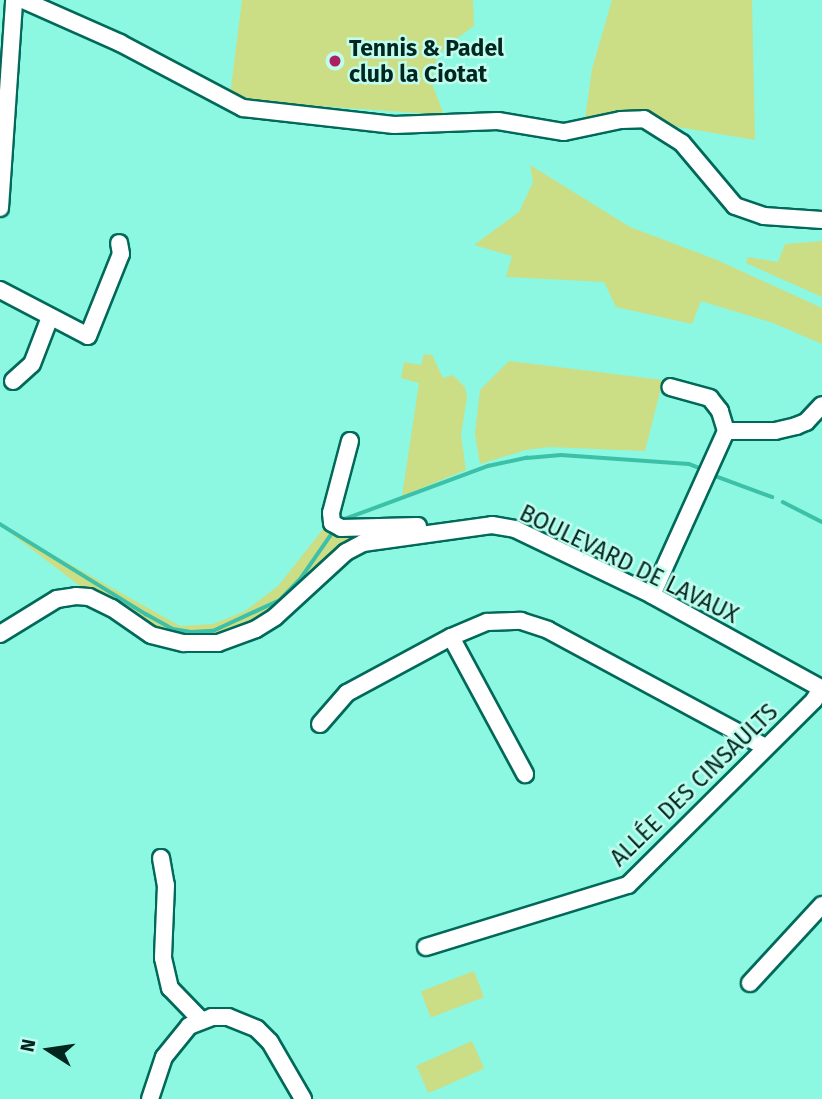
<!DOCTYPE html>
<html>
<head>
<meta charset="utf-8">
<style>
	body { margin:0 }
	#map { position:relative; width:822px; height:1099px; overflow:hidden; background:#8cf8e1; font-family:"Fira Sans",sans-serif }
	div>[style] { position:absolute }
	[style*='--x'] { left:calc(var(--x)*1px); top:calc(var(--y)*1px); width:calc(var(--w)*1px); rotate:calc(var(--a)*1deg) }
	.green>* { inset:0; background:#cbdd85; transform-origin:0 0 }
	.stream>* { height:3.5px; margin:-1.75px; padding:0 1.75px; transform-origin:1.75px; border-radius:1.75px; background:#3cc0a8 }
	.roads { filter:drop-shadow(2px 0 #02695a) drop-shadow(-2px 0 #02695a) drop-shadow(0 2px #02695a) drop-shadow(0 -2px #02695a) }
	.minor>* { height:16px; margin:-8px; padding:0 8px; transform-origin:8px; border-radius:8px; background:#fff }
	.dots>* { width:19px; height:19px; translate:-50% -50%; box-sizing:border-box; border:4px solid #c0fdee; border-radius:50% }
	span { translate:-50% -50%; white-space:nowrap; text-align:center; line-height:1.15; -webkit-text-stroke:5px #c0fdee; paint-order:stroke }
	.poi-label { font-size:23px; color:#01251f; font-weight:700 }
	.left { translate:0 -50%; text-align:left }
	.street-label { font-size:23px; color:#01251f }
	.north { position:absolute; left:14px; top:1015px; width:70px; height:70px; -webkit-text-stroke:5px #c0fdee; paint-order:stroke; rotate:282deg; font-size:19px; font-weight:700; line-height:28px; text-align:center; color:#01251f }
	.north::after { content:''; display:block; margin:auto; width:24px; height:32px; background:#01251f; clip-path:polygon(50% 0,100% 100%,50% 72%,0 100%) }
</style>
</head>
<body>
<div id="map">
	<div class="green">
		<div style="clip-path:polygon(242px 0,473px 0,474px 26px,445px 47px,433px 66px,433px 86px,444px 115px,250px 101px,230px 95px)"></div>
		<div style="clip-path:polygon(612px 0,752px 0,755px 140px,678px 127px,647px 112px,585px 119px,592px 69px)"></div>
		<div style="clip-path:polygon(530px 165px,630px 227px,717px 260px,822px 308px,822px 344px,773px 323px,701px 301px,692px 324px,616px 307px,604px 282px,506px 277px,512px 256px,474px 245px,519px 212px,533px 182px)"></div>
		<div style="clip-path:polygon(822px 241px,822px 297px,746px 263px,748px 257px,778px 262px,785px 244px)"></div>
		<div style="clip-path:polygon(424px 354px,432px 355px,443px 378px,453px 375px,465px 387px,467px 397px,461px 435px,466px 470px,402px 496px,419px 383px,401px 378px,404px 362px,421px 365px)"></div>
		<div style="clip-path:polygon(509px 361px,663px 380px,645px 451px,549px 447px,526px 450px,480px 464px,475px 434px,480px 390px)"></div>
		<div style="clip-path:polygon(0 525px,180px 626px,213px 624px,245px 611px,278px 586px,324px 528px,349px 527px,372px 534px,275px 609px,243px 626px,198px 638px,151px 627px,85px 590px)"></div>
		<div style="left:474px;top:971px;width:28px;height:57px;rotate:69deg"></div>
		<div style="left:472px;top:1041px;width:30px;height:61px;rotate:66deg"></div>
	</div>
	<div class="stream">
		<div style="--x:715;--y:476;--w:61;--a:20.2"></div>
		<div style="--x:783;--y:502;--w:44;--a:27.1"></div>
		<div style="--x:340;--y:523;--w:6;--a:-39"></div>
		<div style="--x:345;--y:519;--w:153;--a:-20.3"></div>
		<div style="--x:488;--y:466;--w:40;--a:-12"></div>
		<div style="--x:527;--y:458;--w:34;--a:-5"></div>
		<div style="--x:561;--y:455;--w:128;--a:4"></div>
		<div style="--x:689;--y:464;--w:14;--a:21"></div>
		<div style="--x:0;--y:524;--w:172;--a:31.7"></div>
		<div style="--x:146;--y:614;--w:31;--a:29"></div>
		<div style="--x:173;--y:629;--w:18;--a:9"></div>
		<div style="--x:191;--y:632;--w:22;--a:-3"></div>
		<div style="--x:213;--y:631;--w:74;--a:-24.8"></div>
		<div style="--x:280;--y:600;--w:30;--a:-46"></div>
		<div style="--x:301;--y:578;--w:60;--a:-55.2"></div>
	</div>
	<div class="roads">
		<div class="minor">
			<div style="--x:23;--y:0;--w:106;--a:23.9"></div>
			<div style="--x:120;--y:43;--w:139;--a:27.9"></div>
			<div style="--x:243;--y:108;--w:152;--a:6.4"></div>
			<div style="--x:394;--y:125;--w:104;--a:-2.2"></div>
			<div style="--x:498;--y:121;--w:67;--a:9.5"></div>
			<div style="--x:564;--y:132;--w:58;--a:-11.9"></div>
			<div style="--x:621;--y:120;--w:23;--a:-2"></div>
			<div style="--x:644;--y:119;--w:45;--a:32.3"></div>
			<div style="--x:682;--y:143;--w:82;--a:49.9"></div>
			<div style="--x:735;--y:206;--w:31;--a:19"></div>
			<div style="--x:764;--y:216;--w:58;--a:3.9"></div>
			<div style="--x:0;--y:208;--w:208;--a:-86.1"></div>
			<div style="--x:0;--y:290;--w:99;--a:27.6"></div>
			<div style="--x:88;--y:336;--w:88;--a:-68.1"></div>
			<div style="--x:121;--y:254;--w:11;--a:-100"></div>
			<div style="--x:13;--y:381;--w:25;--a:-42"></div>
			<div style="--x:32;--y:364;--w:50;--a:-69"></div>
			<div style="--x:726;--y:431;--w:49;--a:0"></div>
			<div style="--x:775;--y:431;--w:22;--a:-13"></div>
			<div style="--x:796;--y:426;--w:11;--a:-22"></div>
			<div style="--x:806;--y:422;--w:23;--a:-47"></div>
			<div style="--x:350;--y:441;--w:74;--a:104.8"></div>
			<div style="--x:331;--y:513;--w:10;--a:84"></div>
			<div style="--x:332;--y:523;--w:10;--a:29"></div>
			<div style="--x:341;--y:528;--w:77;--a:-1.5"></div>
			<div style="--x:652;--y:595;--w:180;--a:-65.7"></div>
			<div style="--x:726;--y:431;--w:21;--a:-107"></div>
			<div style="--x:720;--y:411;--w:16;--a:-128"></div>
			<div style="--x:710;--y:398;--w:41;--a:-164.6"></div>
			<div style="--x:0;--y:634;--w:67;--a:-31.6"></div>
			<div style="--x:57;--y:599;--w:19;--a:-9"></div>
			<div style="--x:76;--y:596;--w:13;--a:4"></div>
			<div style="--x:89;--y:597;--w:25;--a:26"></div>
			<div style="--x:112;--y:608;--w:47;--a:34.7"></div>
			<div style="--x:151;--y:635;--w:34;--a:14"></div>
			<div style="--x:184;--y:643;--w:34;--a:0"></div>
			<div style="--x:218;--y:643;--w:40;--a:-20.2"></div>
			<div style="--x:256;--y:629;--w:22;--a:-32"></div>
			<div style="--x:275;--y:617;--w:96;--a:-42.5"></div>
			<div style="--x:346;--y:552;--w:19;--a:-28"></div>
			<div style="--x:363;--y:543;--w:130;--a:-7.9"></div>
			<div style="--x:492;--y:525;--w:23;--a:10"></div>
			<div style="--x:515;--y:529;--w:152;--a:25.7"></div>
			<div style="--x:652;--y:595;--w:194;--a:28.9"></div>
			<div style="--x:451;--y:637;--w:156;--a:61.6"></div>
			<div style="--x:320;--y:724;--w:41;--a:-48.9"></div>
			<div style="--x:347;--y:693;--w:118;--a:-28.3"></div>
			<div style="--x:451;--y:637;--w:39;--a:-23"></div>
			<div style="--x:487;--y:622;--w:34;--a:-2"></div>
			<div style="--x:521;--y:621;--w:28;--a:18"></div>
			<div style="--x:548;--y:630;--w:247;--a:28.3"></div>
			<div style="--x:161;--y:858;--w:27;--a:80"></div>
			<div style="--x:166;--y:885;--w:73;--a:92.4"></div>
			<div style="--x:163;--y:958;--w:31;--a:77"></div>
			<div style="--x:170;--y:988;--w:45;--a:45.9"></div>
			<div style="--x:426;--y:947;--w:211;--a:-17.1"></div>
			<div style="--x:628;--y:885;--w:262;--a:-44.8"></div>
			<div style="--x:814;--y:700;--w:13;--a:-58"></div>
			<div style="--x:750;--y:983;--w:106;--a:-47.3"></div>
			<div style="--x:150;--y:1099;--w:44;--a:-71.6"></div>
			<div style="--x:164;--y:1057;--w:40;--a:-51"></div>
			<div style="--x:189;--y:1026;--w:25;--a:-21"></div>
			<div style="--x:212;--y:1017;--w:16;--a:0"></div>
			<div style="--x:228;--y:1017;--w:31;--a:22"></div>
			<div style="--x:257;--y:1029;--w:18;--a:45"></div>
			<div style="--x:270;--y:1042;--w:66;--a:59.9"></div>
		</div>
	</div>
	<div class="dots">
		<div style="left:335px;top:61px;background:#ab2061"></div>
	</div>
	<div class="poi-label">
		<span class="left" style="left:349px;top:61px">Tennis &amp; Padel<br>club la Ciotat</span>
	</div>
	<div class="street-label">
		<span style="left:629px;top:564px;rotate:26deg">BOULEVARD DE LAVAUX</span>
		<span style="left:694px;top:785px;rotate:-44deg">ALLÉE DES CINSAULTS</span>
	</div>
	<div class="north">N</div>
</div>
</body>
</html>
